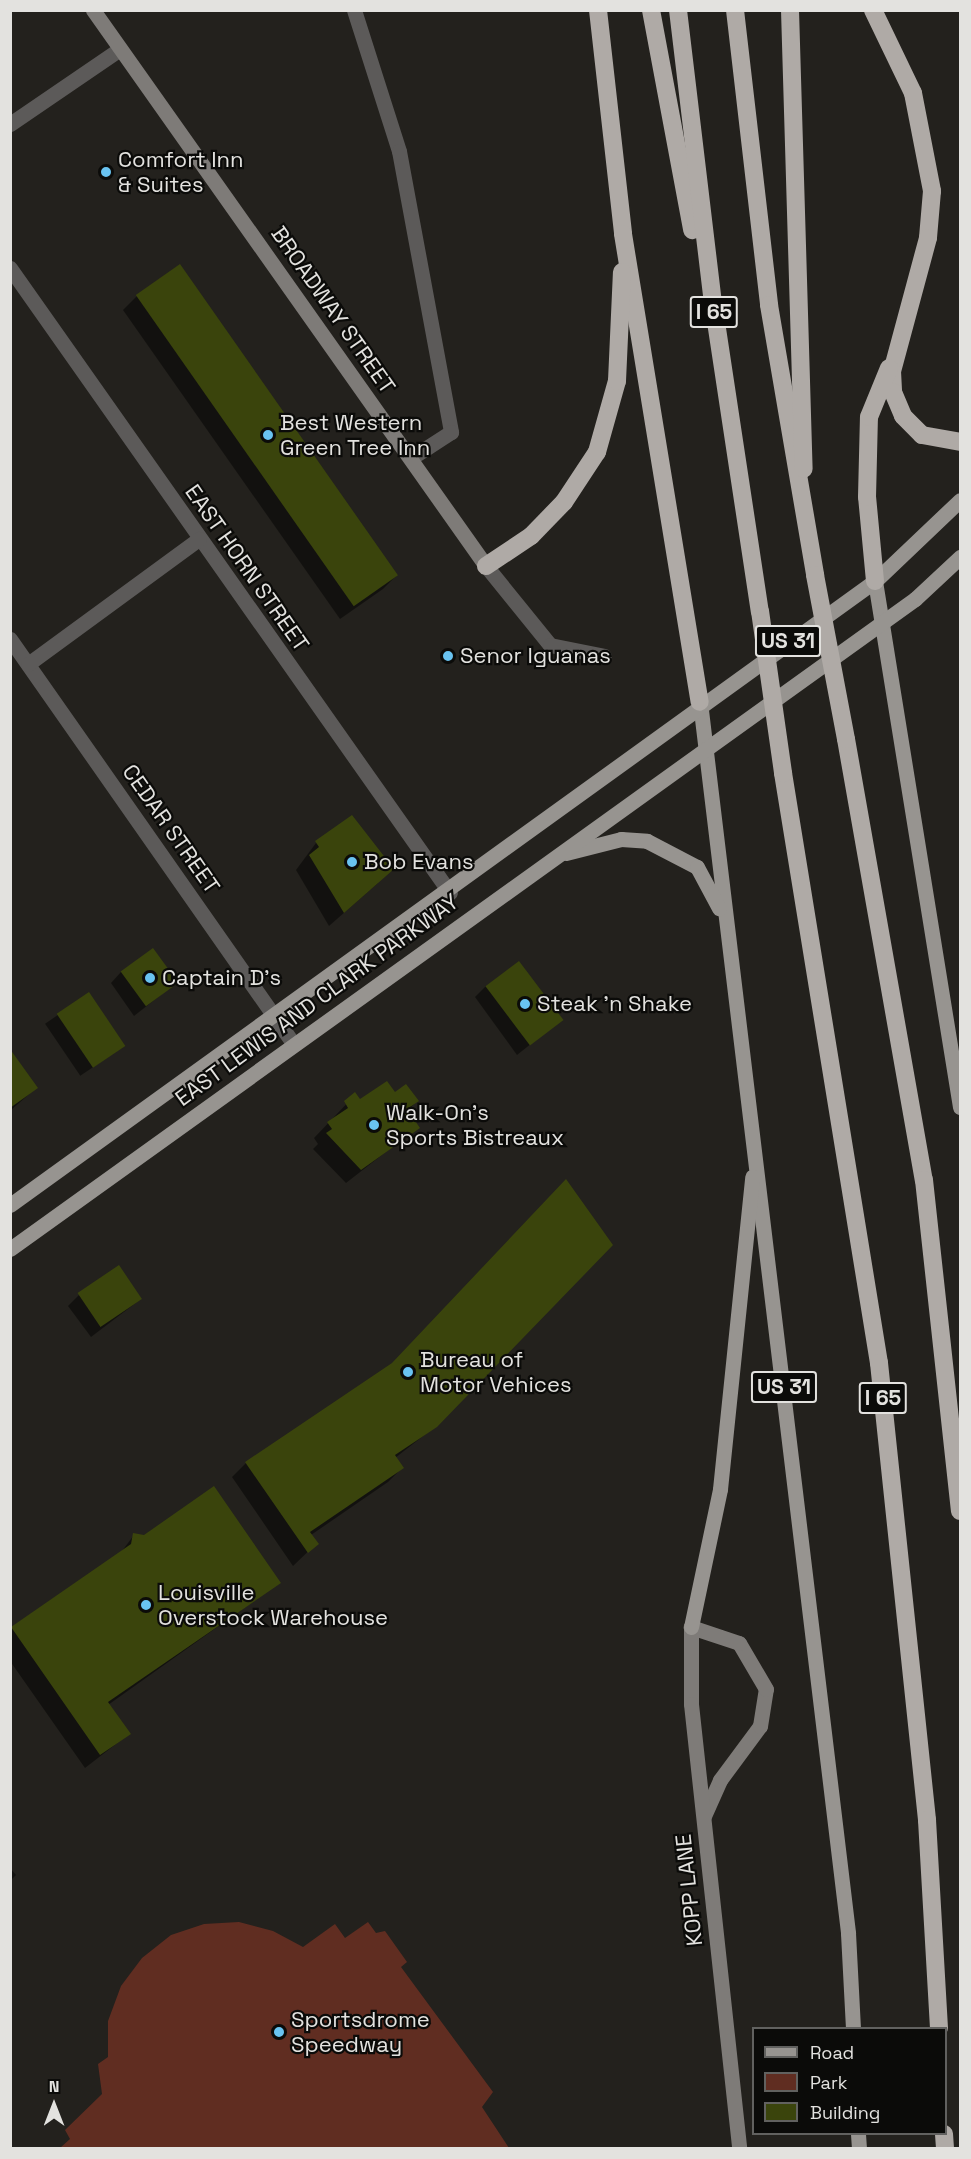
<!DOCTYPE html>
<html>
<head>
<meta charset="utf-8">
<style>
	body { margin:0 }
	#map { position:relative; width:971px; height:2159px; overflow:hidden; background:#23211d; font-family:"Space Grotesk",sans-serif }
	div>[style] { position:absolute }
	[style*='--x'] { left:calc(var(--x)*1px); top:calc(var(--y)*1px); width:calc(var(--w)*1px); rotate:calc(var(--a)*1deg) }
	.green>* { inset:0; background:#602d21 }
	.shadow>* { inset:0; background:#0007; transform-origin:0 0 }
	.building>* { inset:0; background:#3a440c; transform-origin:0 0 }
	.street>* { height:15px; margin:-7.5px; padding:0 7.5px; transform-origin:7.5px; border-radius:7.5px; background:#5c5a59 }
	.secondary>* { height:15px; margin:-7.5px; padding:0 7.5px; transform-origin:7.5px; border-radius:7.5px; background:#7e7b78 }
	.primary>* { height:15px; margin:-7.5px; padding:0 7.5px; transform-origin:7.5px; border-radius:7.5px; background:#979490 }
	.highway>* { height:18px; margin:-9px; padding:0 9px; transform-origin:9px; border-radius:9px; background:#afaaa6 }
	.highway-bridge>* { height:18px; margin:-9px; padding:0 9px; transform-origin:9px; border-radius:9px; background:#afaaa6 }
	.dots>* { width:16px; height:16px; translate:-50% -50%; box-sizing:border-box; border:3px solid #0b0b09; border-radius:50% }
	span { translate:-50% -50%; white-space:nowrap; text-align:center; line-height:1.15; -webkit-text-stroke:4.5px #0b0b09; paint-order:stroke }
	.shield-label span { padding:2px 4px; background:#0b0b09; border:2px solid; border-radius:4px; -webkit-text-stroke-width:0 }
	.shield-label { font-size:21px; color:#e3e2df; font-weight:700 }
	.poi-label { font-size:22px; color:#e3e2df }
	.left { translate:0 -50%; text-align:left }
	.street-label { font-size:22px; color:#e3e2df }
	.frame { position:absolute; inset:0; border:12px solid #e3e2df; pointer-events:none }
	.legend { position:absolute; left:752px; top:2027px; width:195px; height:108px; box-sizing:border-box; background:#0b0b09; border:2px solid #61615f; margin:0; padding:8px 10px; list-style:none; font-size:18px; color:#e3e2df }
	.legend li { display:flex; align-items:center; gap:12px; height:30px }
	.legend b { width:30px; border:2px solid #61615f }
	.north { position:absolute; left:24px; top:2075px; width:60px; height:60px; -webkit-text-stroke:4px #0b0b09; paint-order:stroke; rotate:0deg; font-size:16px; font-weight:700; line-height:24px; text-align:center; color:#e3e2df }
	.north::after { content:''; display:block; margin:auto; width:21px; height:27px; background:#e3e2df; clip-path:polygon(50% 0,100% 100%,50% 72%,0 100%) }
</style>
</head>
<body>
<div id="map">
	<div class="green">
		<div style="clip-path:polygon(239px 1922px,273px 1931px,303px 1947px,335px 1924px,345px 1938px,368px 1922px,376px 1933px,385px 1931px,407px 1962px,401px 1967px,493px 2092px,482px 2107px,509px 2148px,60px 2148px,70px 2139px,65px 2130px,102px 2094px,98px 2064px,108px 2057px,108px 2021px,121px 1986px,142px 1958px,171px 1935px,204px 1924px)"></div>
	</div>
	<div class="shadow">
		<div style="clip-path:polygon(137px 296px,397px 575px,383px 589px,340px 619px,123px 310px)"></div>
		<div style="clip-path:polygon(316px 843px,378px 883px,329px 926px,296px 870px)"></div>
		<div style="clip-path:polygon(121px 972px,176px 983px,134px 1016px,111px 983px)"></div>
		<div style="clip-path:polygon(486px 986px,561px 1020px,517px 1055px,475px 997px)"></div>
		<div style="left:89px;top:994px;width:63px;height:53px;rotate:56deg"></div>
		<div style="clip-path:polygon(10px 1051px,36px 1088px,10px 1111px)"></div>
		<div style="clip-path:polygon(394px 1094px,417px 1101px,407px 1111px,418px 1127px,346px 1183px,313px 1149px,318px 1144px,314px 1138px,355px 1095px,360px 1101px)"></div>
		<div style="clip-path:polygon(79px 1295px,141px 1299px,91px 1337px,68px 1306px)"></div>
		<div style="clip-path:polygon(436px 1426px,395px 1458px,402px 1468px,388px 1482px,311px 1535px,317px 1543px,293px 1566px,232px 1477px,246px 1463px)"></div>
		<div style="clip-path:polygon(134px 1535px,279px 1583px,108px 1705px,129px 1734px,85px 1768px,10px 1661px,10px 1629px,119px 1555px)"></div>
		<div style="clip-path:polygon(10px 1868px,16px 1875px,10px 1881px)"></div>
	</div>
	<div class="building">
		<div style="left:180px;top:264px;width:380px;height:54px;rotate:55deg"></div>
		<div style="clip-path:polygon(352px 815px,394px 869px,344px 913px,309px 855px,319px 847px,315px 841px)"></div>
		<div style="left:153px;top:948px;width:43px;height:40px;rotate:54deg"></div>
		<div style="left:519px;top:961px;width:74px;height:42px;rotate:53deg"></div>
		<div style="left:89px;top:992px;width:65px;height:39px;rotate:56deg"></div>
		<div style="clip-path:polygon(10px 1049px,38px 1088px,10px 1108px)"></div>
		<div style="clip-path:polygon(387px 1081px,395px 1092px,406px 1084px,419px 1101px,407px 1109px,420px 1128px,361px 1170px,326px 1133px,332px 1129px,327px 1122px,348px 1108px,344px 1101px,355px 1092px,360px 1099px)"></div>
		<div style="clip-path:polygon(566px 1179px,613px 1245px,437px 1427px,395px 1455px,404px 1468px,310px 1532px,319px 1544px,308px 1553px,245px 1462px,392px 1363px)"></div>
		<div style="left:119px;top:1265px;width:41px;height:50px;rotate:56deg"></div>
		<div style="clip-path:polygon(214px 1486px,281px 1583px,108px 1702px,131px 1734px,100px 1755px,11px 1627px,131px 1544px,133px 1533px,144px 1535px)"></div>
	</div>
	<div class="street">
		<div style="--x:354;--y:10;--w:148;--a:72.3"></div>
		<div style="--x:399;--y:151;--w:286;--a:79.5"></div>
		<div style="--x:451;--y:432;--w:48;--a:147"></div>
		<div style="--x:10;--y:124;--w:133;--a:-34.3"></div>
		<div style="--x:10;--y:268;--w:764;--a:54.85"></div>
		<div style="--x:486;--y:566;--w:102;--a:51"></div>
		<div style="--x:550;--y:645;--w:55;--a:11.5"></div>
		<div style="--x:10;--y:639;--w:495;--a:55"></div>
		<div style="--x:28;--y:664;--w:212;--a:-36.2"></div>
	</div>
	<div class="secondary">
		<div style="--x:93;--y:10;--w:681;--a:54.75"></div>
		<div style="--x:704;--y:1816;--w:39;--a:-66"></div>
		<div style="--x:720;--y:1780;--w:67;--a:-53.5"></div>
		<div style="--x:760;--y:1726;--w:37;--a:-81"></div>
		<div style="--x:766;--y:1689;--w:53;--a:-120.4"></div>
		<div style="--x:739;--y:1643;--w:51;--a:-161.6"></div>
		<div style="--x:691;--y:1627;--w:77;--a:90"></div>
		<div style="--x:691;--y:1704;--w:447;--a:83.8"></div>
	</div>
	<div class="primary">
		<div style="--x:875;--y:581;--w:533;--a:80.82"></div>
		<div style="--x:700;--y:702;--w:1240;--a:83.14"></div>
		<div style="--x:848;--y:1933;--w:95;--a:87"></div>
		<div style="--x:566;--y:853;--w:57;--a:-14.3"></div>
		<div style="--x:621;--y:839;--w:26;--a:4"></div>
		<div style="--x:647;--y:841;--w:56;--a:27.5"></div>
		<div style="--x:697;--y:867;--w:47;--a:61.8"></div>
		<div style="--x:10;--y:1205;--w:1067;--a:-35.81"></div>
		<div style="--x:875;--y:581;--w:117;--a:-43.6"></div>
		<div style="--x:10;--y:1249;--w:1114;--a:-35.69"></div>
		<div style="--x:915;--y:599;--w:62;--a:-43"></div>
		<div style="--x:691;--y:1627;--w:141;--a:-78.1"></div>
		<div style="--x:720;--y:1489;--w:314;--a:-84.1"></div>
		<div style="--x:858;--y:2134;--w:14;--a:86"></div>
	</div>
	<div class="highway">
		<div style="--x:598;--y:10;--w:225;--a:83.6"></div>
		<div style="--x:623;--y:234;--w:474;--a:80.7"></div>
		<div style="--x:651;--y:10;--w:224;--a:79.4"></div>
		<div style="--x:678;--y:10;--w:294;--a:83.2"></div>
		<div style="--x:713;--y:302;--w:313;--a:81.4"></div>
		<div style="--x:735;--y:10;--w:297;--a:83.4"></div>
		<div style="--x:769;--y:305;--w:274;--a:80.3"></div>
		<div style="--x:790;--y:10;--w:459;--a:88.3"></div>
		<div style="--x:873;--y:10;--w:92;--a:64.3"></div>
		<div style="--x:913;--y:93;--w:100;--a:79"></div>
		<div style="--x:932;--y:191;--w:47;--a:94.9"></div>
		<div style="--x:928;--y:238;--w:138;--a:105.1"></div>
		<div style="--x:892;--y:371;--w:21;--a:87"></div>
		<div style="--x:893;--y:392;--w:26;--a:67"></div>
		<div style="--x:903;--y:416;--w:27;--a:45"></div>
		<div style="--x:922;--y:435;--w:39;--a:10"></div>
		<div style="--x:486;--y:566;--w:54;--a:-33.7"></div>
		<div style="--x:531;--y:536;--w:47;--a:-45.9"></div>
		<div style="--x:564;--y:502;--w:60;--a:-56.6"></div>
		<div style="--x:597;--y:452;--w:74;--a:-74.3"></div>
		<div style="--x:617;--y:381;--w:109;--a:-87.4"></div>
		<div style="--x:875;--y:581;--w:84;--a:-95.4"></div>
		<div style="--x:867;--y:497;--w:80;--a:-88.6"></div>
		<div style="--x:869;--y:417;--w:53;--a:-67.8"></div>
		<div style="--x:846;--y:739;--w:448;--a:80"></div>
		<div style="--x:924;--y:1180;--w:333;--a:83.8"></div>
		<div style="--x:783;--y:773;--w:598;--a:80.76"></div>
		<div style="--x:879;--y:1363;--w:460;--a:84"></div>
		<div style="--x:927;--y:1820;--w:208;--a:86.7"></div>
		<div style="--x:944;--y:2134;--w:14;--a:86"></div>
	</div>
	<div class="highway-bridge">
		<div style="--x:815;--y:575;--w:167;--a:79.3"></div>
		<div style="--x:760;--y:611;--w:164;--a:81.9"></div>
	</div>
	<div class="dots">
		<div style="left:106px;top:172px;background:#69c3f1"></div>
		<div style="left:268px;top:435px;background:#69c3f1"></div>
		<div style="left:448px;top:656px;background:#69c3f1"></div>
		<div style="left:352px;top:862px;background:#69c3f1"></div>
		<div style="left:150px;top:978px;background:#69c3f1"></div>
		<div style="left:525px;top:1004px;background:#69c3f1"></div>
		<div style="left:374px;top:1125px;background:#69c3f1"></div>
		<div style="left:408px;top:1372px;background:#69c3f1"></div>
		<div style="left:146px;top:1605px;background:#69c3f1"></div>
		<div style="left:279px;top:2032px;background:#69c3f1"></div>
	</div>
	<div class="shield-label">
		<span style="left:714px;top:312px">I 65</span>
		<span style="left:788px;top:641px">US 31</span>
		<span style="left:784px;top:1387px">US 31</span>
		<span style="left:883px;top:1398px">I 65</span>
	</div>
	<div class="poi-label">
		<span class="left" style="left:118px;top:172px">Comfort Inn<br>&amp; Suites</span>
		<span class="left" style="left:280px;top:435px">Best Western<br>Green Tree Inn</span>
		<span class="left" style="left:460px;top:656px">Senor Iguanas</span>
		<span class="left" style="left:364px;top:862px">Bob Evans</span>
		<span class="left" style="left:162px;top:978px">Captain D's</span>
		<span class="left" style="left:537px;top:1004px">Steak 'n Shake</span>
		<span class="left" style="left:386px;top:1125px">Walk-On's<br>Sports Bistreaux</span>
		<span class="left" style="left:420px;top:1372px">Bureau of<br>Motor Vehices</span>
		<span class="left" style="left:158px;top:1605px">Louisville<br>Overstock Warehouse</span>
		<span class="left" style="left:291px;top:2032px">Sportsdrome<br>Speedway</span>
	</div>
	<div class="street-label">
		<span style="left:333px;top:310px;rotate:55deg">BROADWAY STREET</span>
		<span style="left:247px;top:568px;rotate:55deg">EAST HORN STREET</span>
		<span style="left:171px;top:829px;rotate:55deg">CEDAR STREET</span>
		<span style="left:317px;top:1000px;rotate:-36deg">EAST LEWIS AND CLARK PARKWAY</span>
		<span style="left:689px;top:1890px;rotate:-96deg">KOPP LANE</span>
	</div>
	<div class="frame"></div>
	<ul class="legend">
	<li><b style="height:8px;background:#979490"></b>Road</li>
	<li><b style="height:16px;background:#602d21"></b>Park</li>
	<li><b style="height:16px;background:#3a440c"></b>Building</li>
	</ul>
	<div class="north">N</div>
</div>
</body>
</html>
